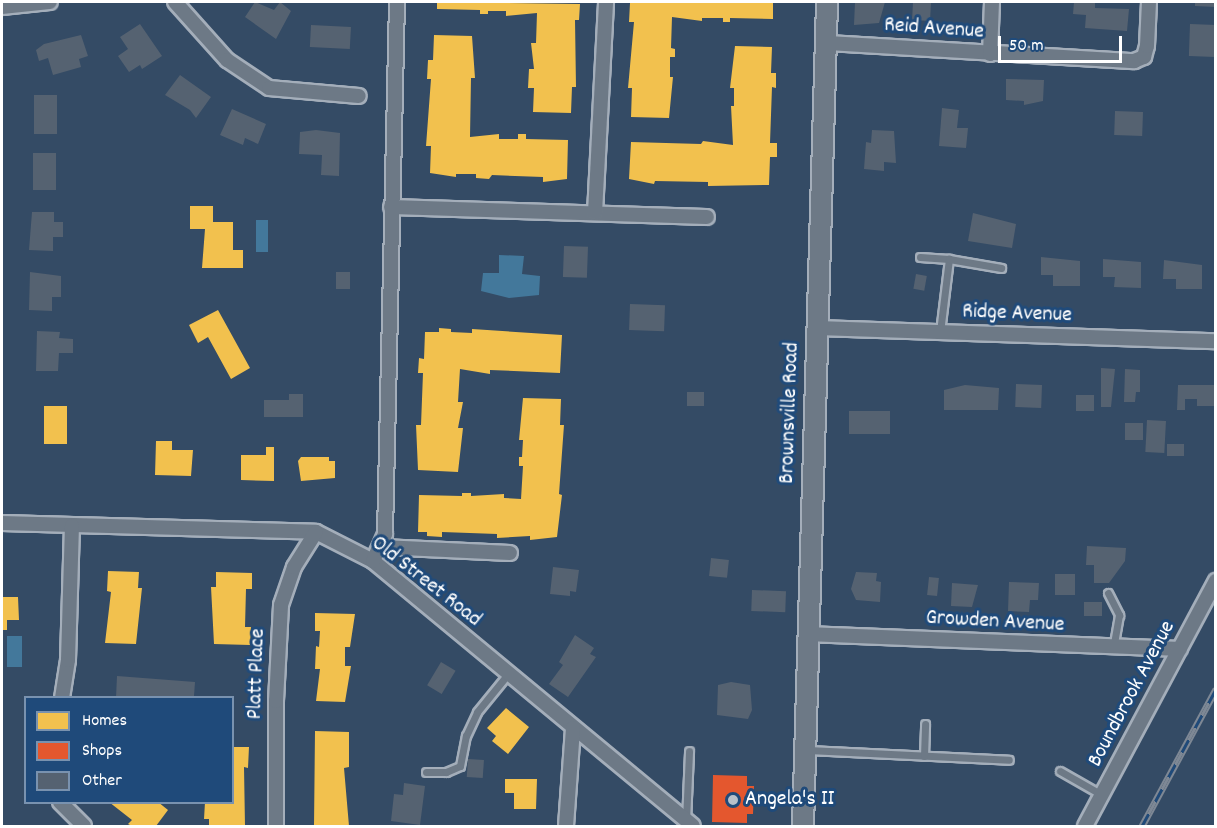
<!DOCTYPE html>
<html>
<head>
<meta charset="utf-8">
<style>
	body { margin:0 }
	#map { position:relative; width:1217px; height:828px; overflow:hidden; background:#344b65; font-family:Dekko,sans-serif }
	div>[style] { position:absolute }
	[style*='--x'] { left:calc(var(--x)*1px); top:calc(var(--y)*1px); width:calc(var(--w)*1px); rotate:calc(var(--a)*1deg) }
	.water>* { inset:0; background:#43789b; transform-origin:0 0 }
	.homes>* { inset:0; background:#f2c14e; transform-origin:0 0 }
	.shops>* { inset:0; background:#e4572e }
	.building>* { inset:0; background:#556271; transform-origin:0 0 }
	.roads { filter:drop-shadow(2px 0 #a4aeba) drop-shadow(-2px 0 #a4aeba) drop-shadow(0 2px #a4aeba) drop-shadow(0 -2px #a4aeba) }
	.lane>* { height:7px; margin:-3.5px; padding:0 3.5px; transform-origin:3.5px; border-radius:3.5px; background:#6d7986 }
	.street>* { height:14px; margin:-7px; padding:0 7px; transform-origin:7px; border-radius:7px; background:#6d7986 }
	.secondary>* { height:20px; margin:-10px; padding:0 10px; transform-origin:10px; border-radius:10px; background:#6d7986 }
	.rail>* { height:7px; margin-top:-3.5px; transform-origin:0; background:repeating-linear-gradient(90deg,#1f4a7a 0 14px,#7e8895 0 28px); box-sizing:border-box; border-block:2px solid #7e8895 }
	.dots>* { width:16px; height:16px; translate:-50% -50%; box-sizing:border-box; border:3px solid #1f4a7a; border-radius:50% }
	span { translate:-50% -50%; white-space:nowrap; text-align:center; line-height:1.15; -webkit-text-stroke:6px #1f4a7a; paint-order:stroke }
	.street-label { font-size:22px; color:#fff }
	.poi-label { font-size:22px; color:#fff }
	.left { translate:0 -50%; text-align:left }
	.frame { position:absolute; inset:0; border:3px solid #fff; pointer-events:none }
	.legend { position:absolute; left:24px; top:696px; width:210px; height:108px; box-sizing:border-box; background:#1f4a7a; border:2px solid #7992af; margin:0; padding:8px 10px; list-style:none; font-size:18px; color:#fff }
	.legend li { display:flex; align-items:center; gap:12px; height:30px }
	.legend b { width:30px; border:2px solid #7992af }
	.scale { position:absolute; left:998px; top:36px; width:124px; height:27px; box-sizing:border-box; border:3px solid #fff; border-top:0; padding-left:8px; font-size:18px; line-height:21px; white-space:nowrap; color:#fff; -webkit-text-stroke:4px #1f4a7a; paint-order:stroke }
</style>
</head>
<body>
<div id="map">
	<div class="water">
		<div style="left:256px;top:220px;width:12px;height:32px"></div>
		<div style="clip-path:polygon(499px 255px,524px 256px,522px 274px,540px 276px,539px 295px,509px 298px,481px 291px,483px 273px,499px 273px)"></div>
		<div style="left:7px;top:636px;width:15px;height:31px"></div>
	</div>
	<div class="homes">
		<div style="clip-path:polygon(437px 2px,580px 4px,579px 20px,575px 20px,576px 87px,572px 87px,571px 113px,533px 112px,534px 88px,528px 88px,529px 69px,534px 69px,531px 43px,536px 43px,537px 13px,506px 16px,506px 11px,488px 11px,488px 14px,480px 14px,480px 10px,437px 9px)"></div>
		<div style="clip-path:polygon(634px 2px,773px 2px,773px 19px,730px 18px,730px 22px,723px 22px,723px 18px,702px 18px,702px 21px,672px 17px,671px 48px,675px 49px,675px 57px,670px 57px,670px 77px,673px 77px,669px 118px,631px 117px,632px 88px,628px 88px,634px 22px,629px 22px,630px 3px)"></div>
		<div style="clip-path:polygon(434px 35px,472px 36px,475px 78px,471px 78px,470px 137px,499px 134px,499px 139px,518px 139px,518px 134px,526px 134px,526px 139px,568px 140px,567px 179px,543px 182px,543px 177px,492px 175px,489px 179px,476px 178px,476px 174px,456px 174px,456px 177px,430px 173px,431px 146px,426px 146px,431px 79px,427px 79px,428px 60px,433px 60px)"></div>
		<div style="clip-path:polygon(735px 46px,772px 47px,771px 73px,776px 73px,776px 88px,772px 87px,770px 143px,777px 143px,777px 157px,770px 157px,769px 185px,708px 186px,708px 182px,655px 181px,654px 184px,629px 179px,631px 142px,701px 144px,703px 141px,733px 145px,731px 106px,734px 106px,734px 88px,730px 88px)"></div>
		<div style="clip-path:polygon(190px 206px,213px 206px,213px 222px,233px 222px,233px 250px,243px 250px,243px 268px,202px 268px,205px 229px,190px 229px)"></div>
		<div style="clip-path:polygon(218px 310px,250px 368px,231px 379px,208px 337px,198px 343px,189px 325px)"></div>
		<div style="clip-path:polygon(439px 328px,451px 329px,451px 332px,472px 333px,472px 329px,562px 335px,560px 373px,490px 370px,490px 374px,460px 369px,458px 402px,463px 402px,458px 428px,463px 428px,458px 472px,418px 470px,416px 425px,421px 425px,423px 373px,418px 373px,419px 358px,424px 359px,425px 332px,439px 332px)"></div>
		<div style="clip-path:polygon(523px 398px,561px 399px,560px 425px,564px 425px,559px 494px,562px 495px,557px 537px,530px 540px,530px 536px,497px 538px,497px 534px,442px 532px,442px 537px,427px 536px,427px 532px,418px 532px,419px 495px,462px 496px,462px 493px,471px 493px,471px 496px,504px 494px,504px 498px,521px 499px,523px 466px,519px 466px,519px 457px,522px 457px,523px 440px,519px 440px)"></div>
		<div style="left:44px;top:406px;width:23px;height:38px"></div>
		<div style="clip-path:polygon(156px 441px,172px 441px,172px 450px,193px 450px,191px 476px,155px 475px)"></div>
		<div style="clip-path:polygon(266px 447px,274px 447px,274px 481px,241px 480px,241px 455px,266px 455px)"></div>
		<div style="clip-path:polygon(301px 457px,329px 457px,329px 461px,335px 461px,335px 478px,301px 481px,298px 461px)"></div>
		<div style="clip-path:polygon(108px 571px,139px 572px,138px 588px,142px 588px,136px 644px,105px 643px,111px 592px,107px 591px)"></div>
		<div style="clip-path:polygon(216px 572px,252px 573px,252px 589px,246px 589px,245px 627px,251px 627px,250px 645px,214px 644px,211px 587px,216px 587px)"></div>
		<div style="clip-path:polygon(2px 597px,18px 597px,19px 620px,7px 620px,7px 630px,2px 630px)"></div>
		<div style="clip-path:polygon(315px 613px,355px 614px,350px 647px,345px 647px,345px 666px,351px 666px,345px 702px,316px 701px,320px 669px,315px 669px,316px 646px,319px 647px,320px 631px,315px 631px)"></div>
		<div style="clip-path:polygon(506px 708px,529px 727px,508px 754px,492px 741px,496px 736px,487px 728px)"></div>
		<div style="clip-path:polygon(315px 731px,349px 732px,349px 767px,344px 768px,349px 826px,314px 826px)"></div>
		<div style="clip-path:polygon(232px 747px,249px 747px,248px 768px,244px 767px,245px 826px,209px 826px,209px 819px,204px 819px,205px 802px,232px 802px)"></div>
		<div style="clip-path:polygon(505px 779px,537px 779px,536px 809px,514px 809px,514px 793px,505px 793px)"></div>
		<div style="clip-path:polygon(109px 802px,158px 802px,168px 810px,156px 826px,132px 826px,128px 824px,132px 820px)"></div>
	</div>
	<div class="shops">
		<div style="clip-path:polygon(713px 775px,747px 776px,747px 786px,754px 786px,753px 814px,747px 814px,747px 823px,712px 822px)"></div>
	</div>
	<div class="building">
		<div style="clip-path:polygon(255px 2px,274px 10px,280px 2px,291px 11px,276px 39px,245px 17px)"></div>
		<div style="clip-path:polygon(855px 2px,885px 2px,879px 23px,854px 25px)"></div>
		<div style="left:913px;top:2px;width:18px;height:18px;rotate:3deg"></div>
		<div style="clip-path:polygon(1074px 2px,1095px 2px,1095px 8px,1129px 9px,1127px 31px,1085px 28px,1086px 15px,1073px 14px)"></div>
		<div style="clip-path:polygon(1195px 2px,1216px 2px,1216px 7px,1195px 6px)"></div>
		<div style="clip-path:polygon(140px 24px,162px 56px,142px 69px,140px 65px,129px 72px,118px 56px,128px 49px,120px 37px)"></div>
		<div style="left:1190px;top:24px;width:26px;height:32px;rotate:2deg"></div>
		<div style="left:311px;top:25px;width:40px;height:22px;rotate:3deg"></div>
		<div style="clip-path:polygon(81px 35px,88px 56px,79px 59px,81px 67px,53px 75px,48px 58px,39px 61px,36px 50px,44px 44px)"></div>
		<div style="clip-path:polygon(180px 75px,211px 97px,196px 118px,190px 110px,165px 95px)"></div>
		<div style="clip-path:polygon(1006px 79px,1044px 80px,1043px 101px,1024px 105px,1024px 101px,1006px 100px)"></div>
		<div style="left:34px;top:95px;width:23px;height:39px"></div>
		<div style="clip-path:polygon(942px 108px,959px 110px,957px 128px,968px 128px,966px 148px,939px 146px)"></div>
		<div style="clip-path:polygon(232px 109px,266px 124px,258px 144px,245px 138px,243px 145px,220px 135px)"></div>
		<div style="left:1143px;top:112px;width:24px;height:28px;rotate:92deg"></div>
		<div style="clip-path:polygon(316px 130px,340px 133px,339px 176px,321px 175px,322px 155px,299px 154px,300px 132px)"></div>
		<div style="clip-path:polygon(872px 130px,894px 131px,896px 163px,884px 162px,884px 171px,864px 169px,866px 142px,871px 143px)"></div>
		<div style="left:33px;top:153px;width:23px;height:37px"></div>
		<div style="clip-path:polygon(32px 212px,54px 212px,54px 222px,63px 222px,63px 237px,53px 237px,53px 251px,29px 250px)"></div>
		<div style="clip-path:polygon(973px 213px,1016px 224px,1012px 248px,968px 241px)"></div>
		<div style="left:564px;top:246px;width:24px;height:31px;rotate:2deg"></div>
		<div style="clip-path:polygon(1041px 257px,1080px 261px,1080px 286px,1053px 286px,1053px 275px,1041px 275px)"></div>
		<div style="clip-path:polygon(1103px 259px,1141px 262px,1141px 288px,1114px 287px,1115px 277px,1103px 277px)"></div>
		<div style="clip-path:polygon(1164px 260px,1202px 265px,1202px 289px,1176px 289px,1176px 279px,1163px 279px)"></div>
		<div style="clip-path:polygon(30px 272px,61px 276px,61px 297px,52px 297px,52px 311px,29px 310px)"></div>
		<div style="left:350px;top:272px;width:17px;height:14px;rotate:90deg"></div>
		<div style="left:916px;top:274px;width:11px;height:15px;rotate:10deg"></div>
		<div style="left:630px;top:304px;width:35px;height:26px;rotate:2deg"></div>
		<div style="clip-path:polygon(37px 331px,60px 332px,59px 338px,73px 339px,73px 353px,59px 353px,58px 371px,36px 371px)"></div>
		<div style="clip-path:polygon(1101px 368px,1115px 369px,1111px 407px,1101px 407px)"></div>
		<div style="clip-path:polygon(1125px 369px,1140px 370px,1140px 392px,1136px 392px,1135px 402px,1124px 402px)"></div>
		<div style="left:1016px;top:384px;width:26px;height:23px;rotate:2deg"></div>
		<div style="clip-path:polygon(965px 385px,999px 388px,998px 410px,944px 410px,944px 390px)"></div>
		<div style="clip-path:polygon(1178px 385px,1215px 385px,1215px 406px,1197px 406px,1197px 399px,1185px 399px,1185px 410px,1177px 410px)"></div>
		<div style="left:687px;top:392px;width:17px;height:14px"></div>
		<div style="clip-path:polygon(289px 394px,303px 394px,303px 417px,264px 417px,264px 400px,289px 400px)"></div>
		<div style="left:1076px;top:395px;width:18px;height:16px"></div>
		<div style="left:849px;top:411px;width:41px;height:23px"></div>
		<div style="left:1147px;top:420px;width:19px;height:32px;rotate:3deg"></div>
		<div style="left:1125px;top:423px;width:18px;height:17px"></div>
		<div style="left:1167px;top:444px;width:17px;height:12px"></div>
		<div style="clip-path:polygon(1087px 546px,1126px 548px,1125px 561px,1109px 583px,1094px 583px,1094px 565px,1086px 565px)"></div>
		<div style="left:711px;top:558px;width:18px;height:18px;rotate:6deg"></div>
		<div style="clip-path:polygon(553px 567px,579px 570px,576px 592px,570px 591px,570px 596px,550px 594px)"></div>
		<div style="clip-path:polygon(856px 572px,877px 573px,876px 581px,881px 582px,880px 602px,856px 600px,851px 589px)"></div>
		<div style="left:1055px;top:574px;width:20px;height:21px"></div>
		<div style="left:929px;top:577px;width:10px;height:18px;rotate:6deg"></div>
		<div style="clip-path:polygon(1009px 582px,1039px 583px,1038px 600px,1030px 600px,1029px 612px,1008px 611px)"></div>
		<div style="clip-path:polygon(952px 583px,978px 585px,972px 607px,951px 606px)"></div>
		<div style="left:752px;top:590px;width:34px;height:21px;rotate:2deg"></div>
		<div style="left:1084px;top:602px;width:18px;height:14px"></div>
		<div style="clip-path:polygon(575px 635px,594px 648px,590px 654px,596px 657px,568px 697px,549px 684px,563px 665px,559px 662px)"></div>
		<div style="left:441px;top:662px;width:17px;height:27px;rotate:31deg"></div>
		<div style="clip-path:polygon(117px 676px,195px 682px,194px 696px,116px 698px)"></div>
		<div style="clip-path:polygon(731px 682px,750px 685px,752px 710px,748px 719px,717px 715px,718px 685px)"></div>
		<div style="left:468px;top:759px;width:16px;height:18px;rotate:4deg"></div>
		<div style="clip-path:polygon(404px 783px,425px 786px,420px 825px,391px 821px,394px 794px,403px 795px)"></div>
	</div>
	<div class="roads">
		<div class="lane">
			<div style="--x:920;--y:257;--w:29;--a:4"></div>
			<div style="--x:940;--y:332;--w:74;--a:-83"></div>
			<div style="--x:949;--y:259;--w:53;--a:9.8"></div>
			<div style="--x:1108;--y:593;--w:25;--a:63"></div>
			<div style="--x:1119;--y:615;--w:34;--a:100"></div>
			<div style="--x:808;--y:750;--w:201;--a:2.8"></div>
			<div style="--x:924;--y:756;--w:32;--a:-88"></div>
			<div style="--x:1060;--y:771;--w:48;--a:29.7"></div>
			<div style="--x:426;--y:772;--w:20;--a:0"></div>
			<div style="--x:446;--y:772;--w:15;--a:-23"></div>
			<div style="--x:460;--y:766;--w:31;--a:-79"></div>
			<div style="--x:466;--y:736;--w:26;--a:-65"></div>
			<div style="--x:477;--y:712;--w:49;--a:-50.8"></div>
			<div style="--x:686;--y:821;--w:70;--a:-87.5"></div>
		</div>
		<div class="street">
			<div style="--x:175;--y:2;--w:78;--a:48.1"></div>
			<div style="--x:227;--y:60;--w:50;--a:33.7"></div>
			<div style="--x:269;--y:88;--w:90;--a:5.1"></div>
			<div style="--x:2;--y:7;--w:48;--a:-5.9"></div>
			<div style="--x:828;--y:43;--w:307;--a:3.4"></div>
			<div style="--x:1134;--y:61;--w:11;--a:-22"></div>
			<div style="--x:1144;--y:57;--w:11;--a:-75"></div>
			<div style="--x:1147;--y:46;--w:44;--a:-87.4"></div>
			<div style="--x:990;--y:54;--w:52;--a:-87.8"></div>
			<div style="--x:391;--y:207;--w:316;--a:1.8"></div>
			<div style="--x:595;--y:213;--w:211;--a:-87"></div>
			<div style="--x:817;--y:328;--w:399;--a:1.9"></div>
			<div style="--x:2;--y:523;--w:314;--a:1.6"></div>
			<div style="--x:316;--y:532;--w:64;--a:27"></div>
			<div style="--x:373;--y:561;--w:415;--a:39.6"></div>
			<div style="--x:382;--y:547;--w:128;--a:2.7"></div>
			<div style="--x:373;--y:561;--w:30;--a:-66"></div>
			<div style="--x:385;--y:534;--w:532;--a:-88.71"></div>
			<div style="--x:807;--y:634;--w:373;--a:2.3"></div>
			<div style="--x:62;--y:698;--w:38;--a:-81"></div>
			<div style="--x:68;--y:660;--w:134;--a:-88.3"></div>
			<div style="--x:60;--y:802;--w:34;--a:45"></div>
			<div style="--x:276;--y:826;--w:125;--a:-90"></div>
			<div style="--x:276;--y:701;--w:96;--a:-87"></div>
			<div style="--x:281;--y:605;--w:40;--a:-71.1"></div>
			<div style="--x:294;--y:567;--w:41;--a:-57.8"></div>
			<div style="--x:566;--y:826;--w:98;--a:-85.9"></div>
			<div style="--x:1085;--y:826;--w:278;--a:-61.9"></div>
		</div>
		<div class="secondary">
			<div style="--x:803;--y:826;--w:824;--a:-88.33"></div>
		</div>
	</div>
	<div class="rail">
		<div style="--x:1142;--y:826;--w:156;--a:-61.6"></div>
	</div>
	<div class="dots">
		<div style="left:733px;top:800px;background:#b8c0c9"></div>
	</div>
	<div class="street-label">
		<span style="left:934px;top:29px;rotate:4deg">Reid Avenue</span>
		<span style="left:1017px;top:314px;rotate:2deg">Ridge Avenue</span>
		<span style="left:790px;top:413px;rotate:-88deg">Brownsville Road</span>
		<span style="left:426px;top:582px;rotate:38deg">Old Street Road</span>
		<span style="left:995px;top:622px;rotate:3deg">Growden Avenue</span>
		<span style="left:257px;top:674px;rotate:-88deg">Platt Place</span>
		<span style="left:1132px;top:694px;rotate:-62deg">Boundbrook Avenue</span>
	</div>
	<div class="poi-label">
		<span class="left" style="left:745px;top:800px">Angela's II</span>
	</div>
	<div class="frame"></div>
	<ul class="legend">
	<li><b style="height:16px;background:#f2c14e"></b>Homes</li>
	<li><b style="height:16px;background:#e4572e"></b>Shops</li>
	<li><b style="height:16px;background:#556271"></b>Other</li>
	</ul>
	<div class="scale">50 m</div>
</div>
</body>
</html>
